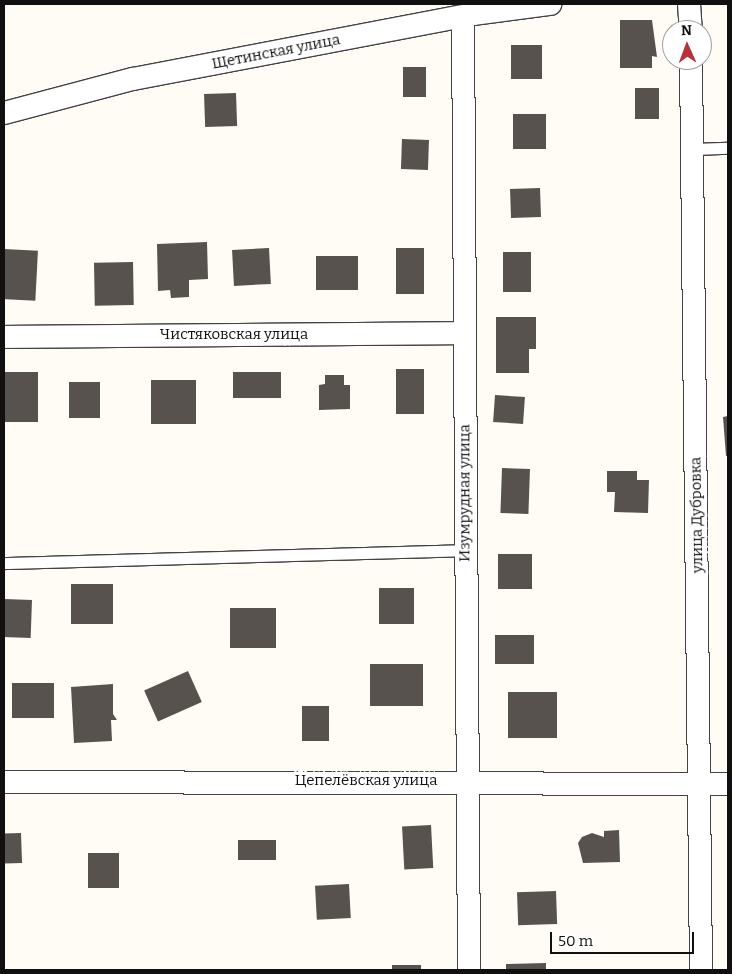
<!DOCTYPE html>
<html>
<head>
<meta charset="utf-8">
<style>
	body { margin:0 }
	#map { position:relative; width:732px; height:974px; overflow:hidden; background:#fefcf5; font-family:Bitter,serif }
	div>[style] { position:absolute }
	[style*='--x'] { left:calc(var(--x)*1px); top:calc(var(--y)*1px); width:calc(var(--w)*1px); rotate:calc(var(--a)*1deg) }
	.building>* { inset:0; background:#58524e; transform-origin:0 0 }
	.roads { filter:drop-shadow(1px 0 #434343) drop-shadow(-1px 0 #434343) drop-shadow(0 1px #434343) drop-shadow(0 -1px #434343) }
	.service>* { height:11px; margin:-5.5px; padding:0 5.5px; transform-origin:5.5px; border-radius:5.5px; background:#fff }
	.minor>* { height:22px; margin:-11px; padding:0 11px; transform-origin:11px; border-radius:11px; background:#fff }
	span { translate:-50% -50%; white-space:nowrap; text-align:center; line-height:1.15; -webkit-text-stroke:5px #fff; paint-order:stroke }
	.street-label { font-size:15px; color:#101010 }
	.frame { position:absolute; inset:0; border:5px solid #101010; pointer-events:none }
	.north { position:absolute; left:662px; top:20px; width:50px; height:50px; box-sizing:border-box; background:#fff; border:1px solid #9f9f9f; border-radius:50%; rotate:358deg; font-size:14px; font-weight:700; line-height:20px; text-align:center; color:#101010 }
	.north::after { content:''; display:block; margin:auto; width:18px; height:22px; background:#b73238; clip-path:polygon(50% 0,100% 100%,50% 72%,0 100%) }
	.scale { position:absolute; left:550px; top:932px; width:144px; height:22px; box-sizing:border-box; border:2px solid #101010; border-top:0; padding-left:6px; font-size:15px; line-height:18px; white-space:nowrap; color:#101010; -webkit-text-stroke:4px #fff; paint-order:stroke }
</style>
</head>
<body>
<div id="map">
	<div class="building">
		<div style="clip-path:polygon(620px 20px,652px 20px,657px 57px,652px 56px,652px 68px,620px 68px)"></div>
		<div style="left:542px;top:45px;width:34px;height:31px;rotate:90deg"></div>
		<div style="left:403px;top:67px;width:23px;height:30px"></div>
		<div style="left:635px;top:88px;width:24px;height:31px"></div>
		<div style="left:236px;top:93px;width:33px;height:32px;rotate:88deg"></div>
		<div style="left:513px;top:114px;width:33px;height:35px"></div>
		<div style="left:402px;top:139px;width:27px;height:30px;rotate:2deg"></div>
		<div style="left:540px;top:188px;width:29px;height:30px;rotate:88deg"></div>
		<div style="clip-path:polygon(207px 242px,208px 279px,189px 280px,189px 297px,171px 298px,170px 290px,158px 291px,157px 244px)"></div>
		<div style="left:269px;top:248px;width:36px;height:37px;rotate:87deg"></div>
		<div style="left:396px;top:248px;width:28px;height:46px"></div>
		<div style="left:4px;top:249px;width:34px;height:50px;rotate:3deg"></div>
		<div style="left:503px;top:252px;width:28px;height:40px"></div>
		<div style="left:358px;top:256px;width:34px;height:42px;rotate:90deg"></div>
		<div style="left:133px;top:262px;width:43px;height:39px;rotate:89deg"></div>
		<div style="clip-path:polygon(496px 317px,536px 317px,536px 349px,529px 349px,529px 373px,496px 373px)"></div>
		<div style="left:396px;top:369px;width:28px;height:45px"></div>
		<div style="left:4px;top:372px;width:34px;height:50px"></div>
		<div style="left:281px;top:372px;width:26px;height:48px;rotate:90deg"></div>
		<div style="clip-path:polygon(325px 375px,344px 375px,344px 385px,350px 385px,350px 409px,319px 410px,319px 385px,325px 384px)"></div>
		<div style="left:151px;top:380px;width:45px;height:44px"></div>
		<div style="left:69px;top:382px;width:31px;height:36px"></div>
		<div style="left:495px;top:395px;width:30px;height:27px;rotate:4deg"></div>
		<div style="clip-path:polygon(728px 416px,728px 456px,726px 456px,723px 417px)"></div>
		<div style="left:502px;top:468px;width:28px;height:45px;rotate:2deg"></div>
		<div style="clip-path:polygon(607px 471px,637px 471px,637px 480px,649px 480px,648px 513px,614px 512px,615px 492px,607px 492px)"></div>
		<div style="left:498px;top:554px;width:34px;height:35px"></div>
		<div style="left:113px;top:584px;width:40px;height:42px;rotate:90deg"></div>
		<div style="left:414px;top:588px;width:36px;height:35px;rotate:90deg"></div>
		<div style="left:4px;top:599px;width:28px;height:38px;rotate:2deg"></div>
		<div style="left:276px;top:608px;width:40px;height:46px;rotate:90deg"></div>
		<div style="left:495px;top:635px;width:39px;height:29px"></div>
		<div style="left:370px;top:664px;width:53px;height:42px"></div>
		<div style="left:188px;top:671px;width:34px;height:48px;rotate:66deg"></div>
		<div style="left:12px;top:683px;width:42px;height:35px"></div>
		<div style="clip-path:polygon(113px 684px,113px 714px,117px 720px,111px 720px,112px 741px,74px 743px,71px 687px)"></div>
		<div style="left:508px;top:692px;width:49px;height:46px"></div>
		<div style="left:302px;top:706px;width:27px;height:35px"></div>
		<div style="left:431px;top:825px;width:43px;height:29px;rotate:87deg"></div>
		<div style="clip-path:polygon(619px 830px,620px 862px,583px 863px,578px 843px,582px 837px,592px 833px,604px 837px,604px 831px)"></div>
		<div style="left:21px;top:833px;width:30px;height:17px;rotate:88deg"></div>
		<div style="left:276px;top:840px;width:20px;height:38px;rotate:90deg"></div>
		<div style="left:88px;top:853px;width:31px;height:35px"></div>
		<div style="left:349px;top:884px;width:34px;height:34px;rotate:87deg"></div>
		<div style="left:556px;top:891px;width:33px;height:39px;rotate:88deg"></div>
		<div style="clip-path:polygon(546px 963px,546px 970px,506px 970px,506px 964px)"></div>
		<div style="left:392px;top:965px;width:29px;height:5px"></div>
	</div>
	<div class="roads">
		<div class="service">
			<div style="--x:693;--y:149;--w:35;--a:-2"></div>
			<div style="--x:4;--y:563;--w:462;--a:-1.6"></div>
		</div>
		<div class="minor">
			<div style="--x:689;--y:4;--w:26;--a:86"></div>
			<div style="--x:463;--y:17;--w:953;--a:89.64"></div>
			<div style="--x:691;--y:60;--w:910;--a:89.37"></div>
			<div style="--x:4;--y:113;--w:133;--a:-14.8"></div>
			<div style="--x:133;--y:79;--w:346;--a:-10.8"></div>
			<div style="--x:473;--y:14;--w:78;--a:-7.4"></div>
			<div style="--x:4;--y:337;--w:461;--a:-0.5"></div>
			<div style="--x:4;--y:782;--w:724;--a:0.16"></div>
		</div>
	</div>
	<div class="street-label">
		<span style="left:276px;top:52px;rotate:-11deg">Щетинская улица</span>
		<span style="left:234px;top:335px">Чистяковская улица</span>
		<span style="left:465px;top:493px;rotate:-90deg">Изумрудная улица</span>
		<span style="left:697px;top:515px;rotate:-91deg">улица Дубровка</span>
		<span style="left:366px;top:781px">Цепелёвская улица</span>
	</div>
	<div class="frame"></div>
	<div class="north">N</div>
	<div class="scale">50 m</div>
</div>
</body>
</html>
